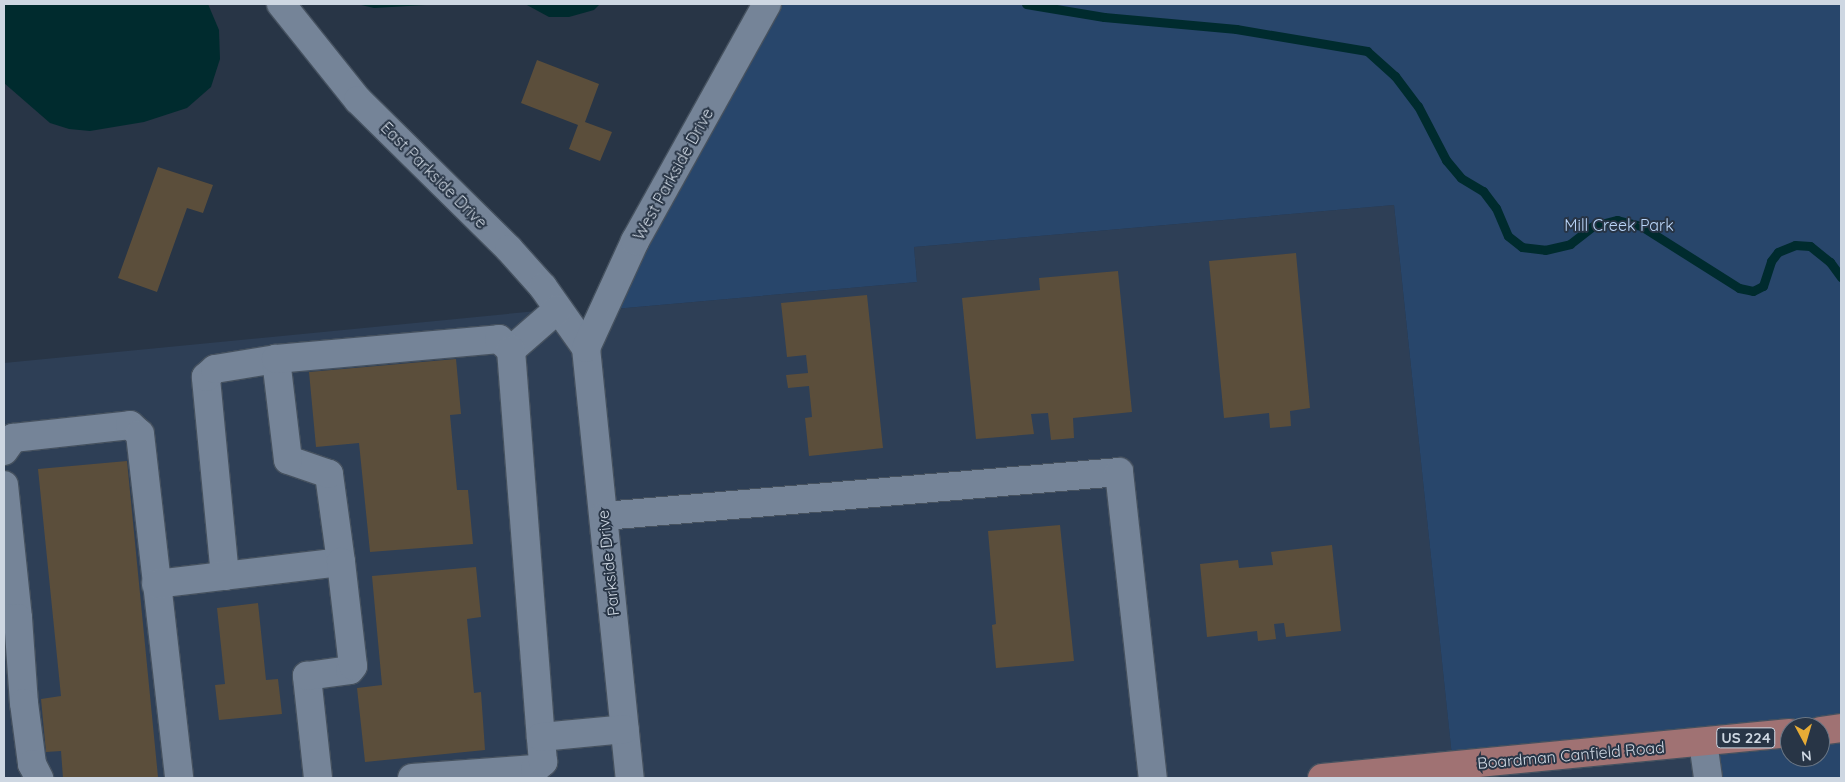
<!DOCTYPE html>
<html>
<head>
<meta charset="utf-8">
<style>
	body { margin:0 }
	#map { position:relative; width:1845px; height:782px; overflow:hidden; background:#283546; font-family:Quicksand,sans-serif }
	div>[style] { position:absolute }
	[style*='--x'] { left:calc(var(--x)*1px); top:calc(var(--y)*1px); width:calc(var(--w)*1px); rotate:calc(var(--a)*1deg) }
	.built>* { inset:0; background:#2e3f56 }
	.green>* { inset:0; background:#28466b }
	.water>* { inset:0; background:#002b2e }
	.stream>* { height:9px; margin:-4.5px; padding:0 4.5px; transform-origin:4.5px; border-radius:4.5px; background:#002b2e }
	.building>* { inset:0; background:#5b4e3b }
	.roads { filter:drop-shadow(1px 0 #45515f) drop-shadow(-1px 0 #45515f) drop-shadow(0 1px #45515f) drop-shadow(0 -1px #45515f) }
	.minor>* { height:28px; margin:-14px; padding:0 14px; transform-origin:14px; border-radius:14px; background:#758498 }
	.major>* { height:28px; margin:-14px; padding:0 14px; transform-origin:14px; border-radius:14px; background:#a07273 }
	span { translate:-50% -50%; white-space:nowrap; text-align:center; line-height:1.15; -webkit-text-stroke:4px #283546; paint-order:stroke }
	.shield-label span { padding:1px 4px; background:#283546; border:1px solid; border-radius:4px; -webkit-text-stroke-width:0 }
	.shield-label { font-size:15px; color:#ced7e2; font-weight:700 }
	.street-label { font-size:16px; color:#ced7e2 }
	.park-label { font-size:16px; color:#bad5f8 }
	.frame { position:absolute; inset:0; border:5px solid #ced7e2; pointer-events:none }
	.north { position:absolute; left:1780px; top:717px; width:50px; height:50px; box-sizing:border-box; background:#283546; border:1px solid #6a7684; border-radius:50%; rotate:174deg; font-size:14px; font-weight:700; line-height:20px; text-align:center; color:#ced7e2 }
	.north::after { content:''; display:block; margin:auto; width:18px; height:22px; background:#e7ac36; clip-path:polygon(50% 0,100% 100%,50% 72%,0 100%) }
</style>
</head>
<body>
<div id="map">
	<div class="built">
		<div style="clip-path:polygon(1394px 205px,1453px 765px,1703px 742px,1708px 778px,4px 778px,4px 363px,558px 309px,586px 347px,603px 310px,917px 282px,914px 247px)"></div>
	</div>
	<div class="green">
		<div style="clip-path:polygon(evenodd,767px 4px,1841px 4px,1841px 778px,1708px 778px,1703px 742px,1453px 766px,1394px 205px,914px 247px,917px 282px,603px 310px,767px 4px,1790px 727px,1820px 727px,1820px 757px,1790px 757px,1790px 727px)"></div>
	</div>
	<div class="water">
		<div style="clip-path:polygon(4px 4px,208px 4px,219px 30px,220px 59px,211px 87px,187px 108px,144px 122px,90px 131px,69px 129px,50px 123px,4px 83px)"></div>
		<div style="clip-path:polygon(357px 4px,443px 4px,374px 8px)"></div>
		<div style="clip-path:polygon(525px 4px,600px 4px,594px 10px,569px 17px,549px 17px)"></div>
	</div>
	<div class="stream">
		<div style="--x:1026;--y:4;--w:79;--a:9.5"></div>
		<div style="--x:1104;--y:17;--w:133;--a:5.2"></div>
		<div style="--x:1236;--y:29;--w:133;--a:9.5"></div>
		<div style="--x:1367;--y:51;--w:38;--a:42"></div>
		<div style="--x:1395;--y:76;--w:38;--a:53"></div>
		<div style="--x:1418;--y:106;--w:61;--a:62.6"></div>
		<div style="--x:1446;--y:160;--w:23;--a:50"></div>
		<div style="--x:1461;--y:178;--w:26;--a:31"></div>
		<div style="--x:1483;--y:191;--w:21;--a:53"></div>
		<div style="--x:1496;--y:208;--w:30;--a:67"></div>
		<div style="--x:1508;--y:236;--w:18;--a:38"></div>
		<div style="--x:1522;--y:247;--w:23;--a:7"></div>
		<div style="--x:1545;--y:250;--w:26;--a:-13"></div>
		<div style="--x:1570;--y:244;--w:29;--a:-38"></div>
		<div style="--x:1593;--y:226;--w:25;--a:-14"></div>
		<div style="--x:1617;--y:220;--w:25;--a:14"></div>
		<div style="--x:1641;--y:226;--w:116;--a:32.3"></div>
		<div style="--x:1739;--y:288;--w:14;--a:12"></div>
		<div style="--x:1753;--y:291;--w:11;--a:-27"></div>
		<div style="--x:1763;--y:286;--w:26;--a:-72"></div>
		<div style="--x:1771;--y:261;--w:11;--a:-52"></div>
		<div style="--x:1778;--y:252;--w:18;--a:-22"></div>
		<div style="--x:1795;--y:245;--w:15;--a:4"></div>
		<div style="--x:1810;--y:246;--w:26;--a:39"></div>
		<div style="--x:1830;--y:262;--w:19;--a:54"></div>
	</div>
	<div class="building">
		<div style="clip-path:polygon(537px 60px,599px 84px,585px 122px,612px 132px,600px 161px,569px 149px,578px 125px,521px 103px)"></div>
		<div style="clip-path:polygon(158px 167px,213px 185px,203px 213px,187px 208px,157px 292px,118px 278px)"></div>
		<div style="clip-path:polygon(1296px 253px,1310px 408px,1290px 411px,1291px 426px,1270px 428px,1269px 413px,1224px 418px,1209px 261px)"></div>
		<div style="clip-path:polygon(1118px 271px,1132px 412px,1073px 418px,1074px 438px,1051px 440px,1048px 413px,1031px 414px,1034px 434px,976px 439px,962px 298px,1040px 290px,1039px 278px)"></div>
		<div style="clip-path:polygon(867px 295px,883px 448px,809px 456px,805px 418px,812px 417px,809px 386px,788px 388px,786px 375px,808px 373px,806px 355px,787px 357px,781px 303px)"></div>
		<div style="clip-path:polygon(456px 359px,461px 414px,450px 415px,457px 490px,468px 490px,473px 544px,370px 552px,359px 443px,316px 447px,309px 372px)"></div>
		<div style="clip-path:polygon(127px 461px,158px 777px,63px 778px,61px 751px,46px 752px,41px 699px,61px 696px,38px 469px)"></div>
		<div style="clip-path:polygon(1060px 525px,1074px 661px,996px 668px,992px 625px,996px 624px,988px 531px)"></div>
		<div style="clip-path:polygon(1332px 545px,1341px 631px,1286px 637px,1284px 623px,1274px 624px,1276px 639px,1258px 641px,1257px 631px,1207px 637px,1200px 564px,1238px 560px,1239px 568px,1273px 565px,1271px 552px)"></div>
		<div style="clip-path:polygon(476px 567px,481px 617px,467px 619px,474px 693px,481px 692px,485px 750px,365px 762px,357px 688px,382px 685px,372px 576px)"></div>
		<div style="clip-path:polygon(258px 603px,266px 680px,278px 679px,282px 714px,219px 720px,215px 685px,225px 684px,217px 608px)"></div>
	</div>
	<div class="roads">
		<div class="minor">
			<div style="--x:281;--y:4;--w:123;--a:51.3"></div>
			<div style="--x:358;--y:100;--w:212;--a:44.6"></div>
			<div style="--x:509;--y:249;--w:51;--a:48.2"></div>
			<div style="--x:543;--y:287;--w:75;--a:54.8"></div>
			<div style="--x:586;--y:348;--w:432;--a:84.2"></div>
			<div style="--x:586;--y:348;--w:118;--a:-65.4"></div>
			<div style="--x:635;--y:241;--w:271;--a:-60.9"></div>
			<div style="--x:511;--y:350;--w:62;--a:-41.1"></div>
			<div style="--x:4;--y:451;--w:16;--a:-55"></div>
			<div style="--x:13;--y:438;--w:118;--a:-6.3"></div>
			<div style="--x:130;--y:425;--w:13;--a:42"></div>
			<div style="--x:140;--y:434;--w:346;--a:83.5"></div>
			<div style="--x:4;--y:485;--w:134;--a:84"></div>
			<div style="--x:604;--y:516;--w:517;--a:-4.88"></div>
			<div style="--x:1119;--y:472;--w:308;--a:83.7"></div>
			<div style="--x:225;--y:576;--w:200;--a:-95.5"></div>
			<div style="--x:206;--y:377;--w:12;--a:-42"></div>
			<div style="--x:215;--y:369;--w:62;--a:-9.3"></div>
			<div style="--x:156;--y:584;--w:186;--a:-6.8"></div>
			<div style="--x:341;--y:562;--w:89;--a:-97.8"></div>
			<div style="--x:329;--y:474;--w:43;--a:-161.1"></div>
			<div style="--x:288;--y:460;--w:102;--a:-96.8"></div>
			<div style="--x:276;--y:359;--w:224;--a:-5.1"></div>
			<div style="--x:499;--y:339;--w:16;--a:43"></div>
			<div style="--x:511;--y:350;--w:388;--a:85.6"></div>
			<div style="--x:4;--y:619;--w:14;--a:-4"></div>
			<div style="--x:18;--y:618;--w:85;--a:86"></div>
			<div style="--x:24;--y:703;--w:62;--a:82.5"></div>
			<div style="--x:32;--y:764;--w:16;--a:63"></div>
			<div style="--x:1703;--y:742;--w:36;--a:82"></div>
			<div style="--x:318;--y:778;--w:103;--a:-96.2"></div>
			<div style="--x:307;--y:676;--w:43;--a:-7.9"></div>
			<div style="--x:350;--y:670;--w:5;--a:-53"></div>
			<div style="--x:353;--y:666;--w:105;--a:-96.6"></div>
			<div style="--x:412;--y:778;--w:123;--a:-4.2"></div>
			<div style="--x:535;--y:769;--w:11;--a:-41"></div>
			<div style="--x:543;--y:762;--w:25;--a:-95"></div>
			<div style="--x:541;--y:737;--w:84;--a:-5.4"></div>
		</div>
		<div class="major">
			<div style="--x:1820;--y:731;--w:21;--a:-8"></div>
			<div style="--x:1322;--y:778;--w:470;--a:-5.5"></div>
		</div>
	</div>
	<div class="shield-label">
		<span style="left:1746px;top:738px">US 224</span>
	</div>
	<div class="street-label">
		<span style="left:673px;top:174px;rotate:-61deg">West Parkside Drive</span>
		<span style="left:434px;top:175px;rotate:45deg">East Parkside Drive</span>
		<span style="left:608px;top:563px;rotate:-96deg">Parkside Drive</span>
		<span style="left:1571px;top:755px;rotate:-5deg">Boardman Canfield Road</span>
	</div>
	<div class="park-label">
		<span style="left:1619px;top:225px">Mill Creek Park</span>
	</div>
	<div class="frame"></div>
	<div class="north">N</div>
</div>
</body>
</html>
